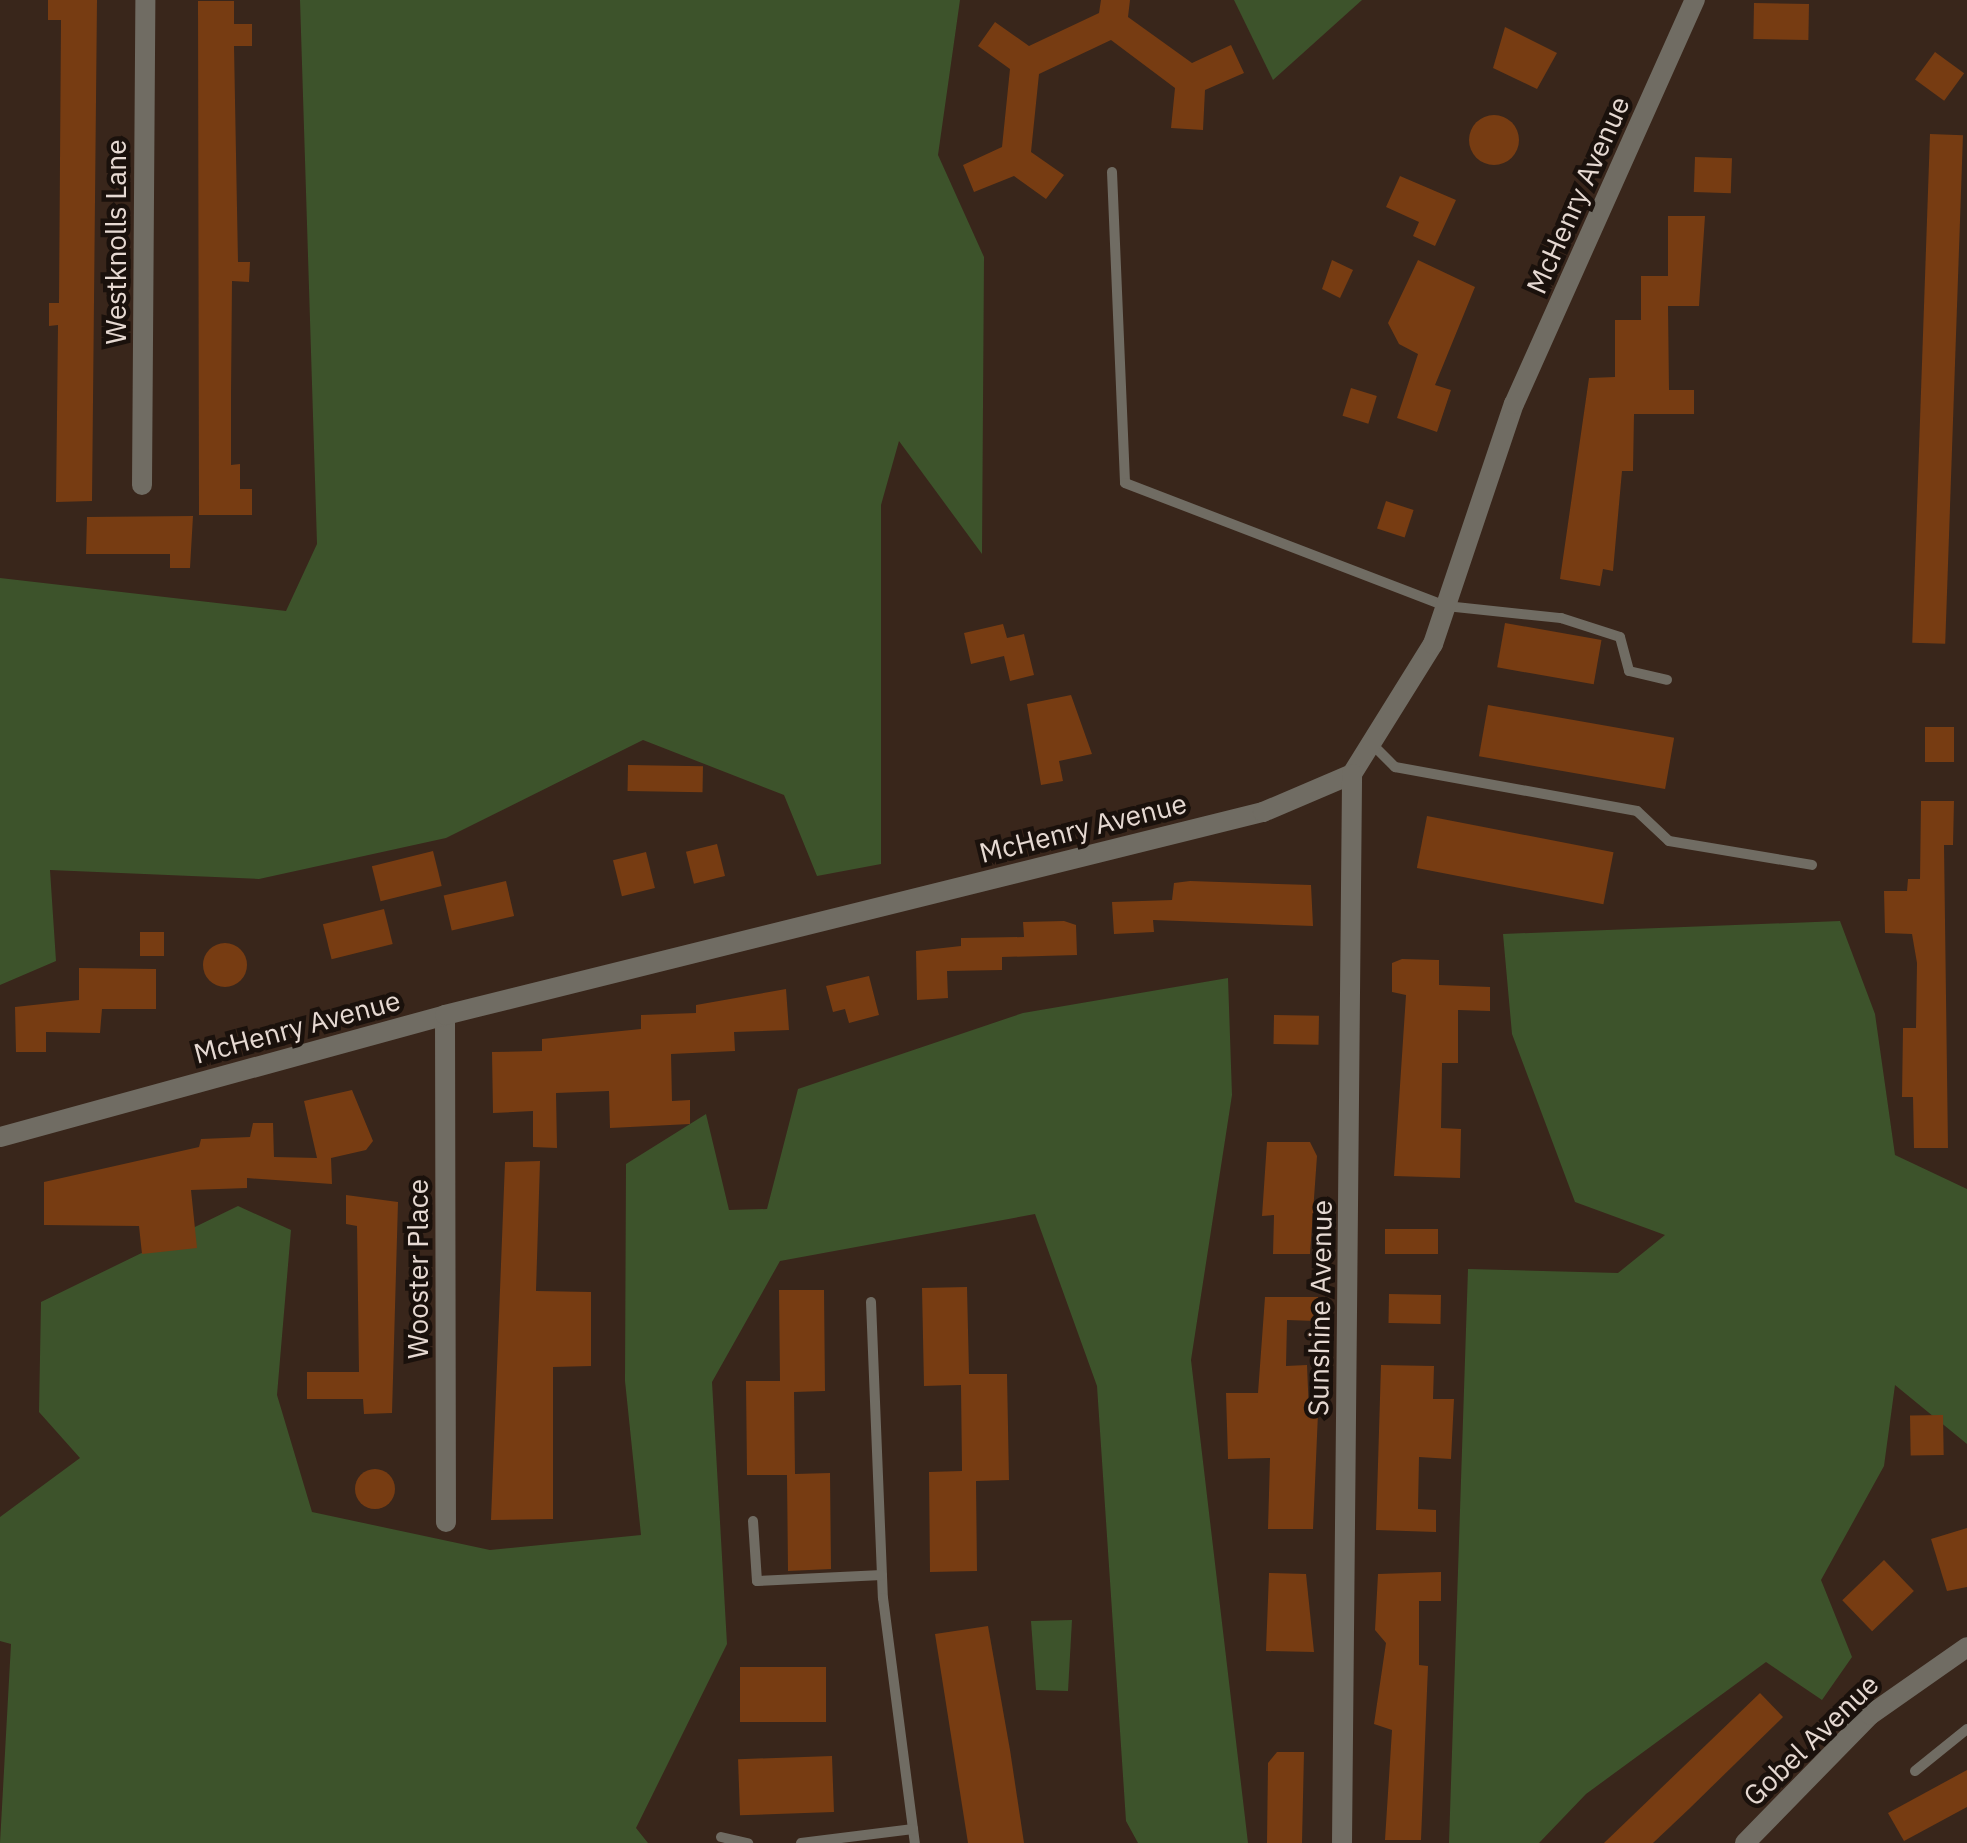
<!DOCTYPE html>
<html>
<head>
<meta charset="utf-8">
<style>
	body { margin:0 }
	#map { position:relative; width:1967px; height:1843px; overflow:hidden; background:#39261b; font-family:"IBM Plex Sans",sans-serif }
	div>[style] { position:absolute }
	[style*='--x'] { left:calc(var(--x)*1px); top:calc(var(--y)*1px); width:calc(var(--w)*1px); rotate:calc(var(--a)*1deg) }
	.green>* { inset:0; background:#3d532b }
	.building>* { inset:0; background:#773c12; transform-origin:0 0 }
	.round { border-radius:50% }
	.lane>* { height:10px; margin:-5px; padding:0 5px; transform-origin:5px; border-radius:5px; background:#706c63 }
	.street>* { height:20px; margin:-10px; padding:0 10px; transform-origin:10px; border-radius:10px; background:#706c63 }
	span { translate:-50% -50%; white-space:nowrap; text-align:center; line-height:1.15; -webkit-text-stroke:9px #1a110c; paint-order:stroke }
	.street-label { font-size:28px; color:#e6d9d2 }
</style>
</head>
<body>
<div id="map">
	<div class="green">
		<div style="clip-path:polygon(300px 0,960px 0,938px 155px,984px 257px,982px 554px,899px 441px,881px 505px,881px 864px,817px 876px,784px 795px,643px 740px,446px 838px,259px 879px,50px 870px,56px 961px,0 985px,0 578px,286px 611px,317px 544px)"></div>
		<div style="clip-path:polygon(1234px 0,1362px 0,1273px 80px)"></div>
		<div style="clip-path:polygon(1840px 921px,1875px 1014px,1895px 1155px,1967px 1189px,1967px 1444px,1895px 1385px,1884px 1466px,1821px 1580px,1852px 1657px,1822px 1700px,1766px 1662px,1586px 1794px,1539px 1843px,1449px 1843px,1468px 1269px,1618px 1273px,1665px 1235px,1575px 1202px,1512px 1034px,1503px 934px)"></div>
		<div style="clip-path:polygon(1228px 978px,1232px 1095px,1191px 1360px,1248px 1843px,1138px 1843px,1126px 1821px,1097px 1386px,1035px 1214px,780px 1261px,712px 1382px,727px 1644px,636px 1828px,648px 1843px,0 1843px,11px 1644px,0 1641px,0 1517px,80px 1458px,39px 1412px,41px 1302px,238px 1206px,291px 1230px,277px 1395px,312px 1512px,490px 1550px,641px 1535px,625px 1381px,626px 1164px,706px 1114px,729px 1210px,767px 1209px,798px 1089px,1023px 1013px)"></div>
		<div style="clip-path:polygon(1072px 1620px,1068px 1691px,1036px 1690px,1031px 1621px)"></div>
	</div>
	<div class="building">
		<div style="clip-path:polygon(48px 0,97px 0,92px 501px,56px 502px,58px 325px,49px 326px,49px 303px,59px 303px,61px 20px,48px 20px)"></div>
		<div style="clip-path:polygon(1101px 0,1130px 0,1128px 17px,1192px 63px,1231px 45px,1244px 73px,1205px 90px,1203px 130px,1171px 128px,1175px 88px,1111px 40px,1039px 74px,1031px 152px,1064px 175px,1046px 199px,1014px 176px,974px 192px,963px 165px,1002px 147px,1010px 69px,978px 46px,995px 22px,1029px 46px,1099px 13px)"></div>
		<div style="clip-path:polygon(198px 1px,234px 1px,234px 24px,252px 24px,252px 46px,234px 46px,238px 262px,250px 262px,249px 282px,232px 281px,231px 395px,231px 465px,240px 464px,240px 489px,252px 489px,252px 515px,199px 515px)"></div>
		<div style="left:1754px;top:3px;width:55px;height:36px;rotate:1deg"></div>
		<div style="clip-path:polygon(1505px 27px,1557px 53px,1537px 89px,1493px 68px)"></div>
		<div style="left:1935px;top:52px;width:36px;height:34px;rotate:36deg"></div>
		<div class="round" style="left:1469px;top:115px;width:50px;height:50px"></div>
		<div style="left:1930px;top:134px;width:33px;height:509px;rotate:2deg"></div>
		<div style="left:1695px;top:157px;width:37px;height:35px;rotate:2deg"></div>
		<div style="clip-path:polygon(1400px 176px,1456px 200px,1435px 246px,1413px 236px,1419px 222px,1386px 207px)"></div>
		<div style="clip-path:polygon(1668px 216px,1705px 216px,1699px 306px,1668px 306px,1669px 390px,1694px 390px,1694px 414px,1634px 414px,1633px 471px,1622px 471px,1613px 571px,1603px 569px,1600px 586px,1560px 579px,1589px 378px,1615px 377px,1615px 320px,1641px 320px,1641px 276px,1668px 276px)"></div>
		<div style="clip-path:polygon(1332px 260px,1353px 270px,1340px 298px,1322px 289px)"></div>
		<div style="clip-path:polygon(1418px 260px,1475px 287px,1435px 385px,1451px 390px,1437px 432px,1397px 418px,1418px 354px,1399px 344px,1388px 323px)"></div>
		<div style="left:1351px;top:388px;width:27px;height:29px;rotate:17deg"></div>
		<div style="left:1386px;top:501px;width:29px;height:29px;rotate:18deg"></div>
		<div style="clip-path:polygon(193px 516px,190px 568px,170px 568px,170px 554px,86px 554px,87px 517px)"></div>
		<div style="left:1505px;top:623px;width:98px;height:45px;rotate:10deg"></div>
		<div style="clip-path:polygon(1003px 624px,1007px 638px,1024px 634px,1034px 675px,1010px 681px,1004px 656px,971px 664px,964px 633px)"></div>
		<div style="clip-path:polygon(1071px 695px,1092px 754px,1059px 761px,1063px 781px,1041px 785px,1027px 704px)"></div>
		<div style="left:1488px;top:705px;width:189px;height:52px;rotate:10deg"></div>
		<div style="left:1954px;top:727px;width:35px;height:29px;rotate:90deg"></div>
		<div style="left:628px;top:765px;width:75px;height:26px;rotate:1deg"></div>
		<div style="clip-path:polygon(1921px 801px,1954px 801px,1953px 845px,1944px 845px,1948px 1148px,1914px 1148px,1913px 1097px,1902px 1097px,1903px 1028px,1916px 1028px,1917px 963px,1912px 934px,1885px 933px,1884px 891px,1907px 891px,1908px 879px,1920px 879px)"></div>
		<div style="left:1427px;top:816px;width:190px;height:53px;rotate:11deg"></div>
		<div style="left:717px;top:844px;width:33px;height:32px;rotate:76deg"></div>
		<div style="left:433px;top:851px;width:36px;height:63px;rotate:76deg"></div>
		<div style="left:646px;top:852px;width:37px;height:34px;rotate:76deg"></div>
		<div style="left:506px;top:881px;width:36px;height:64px;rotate:77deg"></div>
		<div style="clip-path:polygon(1190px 881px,1311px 885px,1313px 926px,1153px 920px,1154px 932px,1114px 934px,1112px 902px,1172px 900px,1174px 883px)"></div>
		<div style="left:384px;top:909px;width:36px;height:63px;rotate:76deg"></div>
		<div style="clip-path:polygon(1064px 921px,1076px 925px,1077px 955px,1002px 957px,1002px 970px,947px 971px,948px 998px,917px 1000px,916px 951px,961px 946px,961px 938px,1024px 937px,1023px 922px)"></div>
		<div style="left:140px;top:932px;width:24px;height:24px"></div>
		<div class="round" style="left:203px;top:943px;width:44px;height:44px"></div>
		<div style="clip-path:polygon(1402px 959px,1439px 960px,1439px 985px,1490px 987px,1490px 1011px,1458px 1010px,1458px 1063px,1442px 1063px,1441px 1128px,1461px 1129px,1460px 1178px,1394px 1176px,1406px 995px,1392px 992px,1392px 963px)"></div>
		<div style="clip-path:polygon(79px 968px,156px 969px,156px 1009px,102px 1009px,100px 1033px,46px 1032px,46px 1052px,16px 1052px,15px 1007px,79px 1000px)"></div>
		<div style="clip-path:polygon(869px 976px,879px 1015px,849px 1023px,845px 1009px,833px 1012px,826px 986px)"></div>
		<div style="clip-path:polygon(786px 989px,789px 1030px,734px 1032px,735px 1051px,671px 1054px,672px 1101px,690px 1100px,690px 1124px,610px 1128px,609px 1091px,556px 1093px,557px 1148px,533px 1147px,533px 1111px,493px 1113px,492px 1052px,542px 1051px,542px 1039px,641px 1029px,641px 1015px,696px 1013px,696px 1005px)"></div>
		<div style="left:1274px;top:1015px;width:45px;height:29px;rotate:1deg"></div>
		<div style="clip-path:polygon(352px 1090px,373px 1141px,366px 1150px,331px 1158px,332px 1184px,247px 1178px,247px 1188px,191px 1190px,197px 1248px,142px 1254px,139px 1226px,44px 1225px,44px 1182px,199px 1147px,201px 1139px,250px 1137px,253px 1123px,273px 1123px,274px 1157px,317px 1158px,304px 1101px)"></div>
		<div style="clip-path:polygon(1267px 1142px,1310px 1142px,1317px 1156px,1310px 1254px,1273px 1254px,1274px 1215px,1262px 1216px)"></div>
		<div style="clip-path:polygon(540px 1161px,536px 1291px,591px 1292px,591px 1366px,553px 1367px,553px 1519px,491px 1520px,505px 1162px)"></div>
		<div style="clip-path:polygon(346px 1195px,398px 1202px,392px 1413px,364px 1414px,363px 1399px,307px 1399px,307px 1372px,359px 1372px,357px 1226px,346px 1224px)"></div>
		<div style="left:1385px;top:1229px;width:53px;height:25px"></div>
		<div style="clip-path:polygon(967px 1287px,969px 1374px,1007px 1374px,1009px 1480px,976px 1481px,977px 1571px,930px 1572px,929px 1472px,962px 1471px,961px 1385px,924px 1386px,922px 1288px)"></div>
		<div style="clip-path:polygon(779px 1290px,824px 1290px,825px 1391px,794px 1392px,795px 1474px,830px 1473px,831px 1569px,788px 1571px,787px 1475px,747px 1475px,746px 1381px,780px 1381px)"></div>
		<div style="left:1389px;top:1294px;width:52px;height:29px;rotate:1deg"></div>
		<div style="clip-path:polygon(1265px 1297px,1318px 1297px,1317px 1321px,1287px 1320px,1286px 1366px,1307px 1365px,1309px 1413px,1318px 1413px,1313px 1529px,1268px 1529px,1270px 1458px,1228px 1459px,1226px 1393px,1258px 1393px)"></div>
		<div style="clip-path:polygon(1381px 1365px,1434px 1366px,1433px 1399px,1454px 1399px,1451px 1459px,1419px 1457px,1418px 1509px,1436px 1510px,1436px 1532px,1376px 1530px)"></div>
		<div style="left:1943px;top:1415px;width:40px;height:33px;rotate:89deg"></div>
		<div class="round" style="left:355px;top:1469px;width:40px;height:40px"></div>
		<div style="clip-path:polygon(1967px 1528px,1967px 1587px,1947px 1591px,1931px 1539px)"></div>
		<div style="left:1884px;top:1560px;width:43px;height:58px;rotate:46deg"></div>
		<div style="clip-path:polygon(1441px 1572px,1441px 1601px,1419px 1601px,1419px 1665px,1428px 1666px,1421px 1840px,1385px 1840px,1392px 1730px,1374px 1724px,1386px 1643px,1375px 1630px,1378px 1574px)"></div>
		<div style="clip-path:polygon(1269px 1573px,1306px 1574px,1314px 1652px,1266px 1651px)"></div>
		<div style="clip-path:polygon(988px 1626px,1010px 1750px,1024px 1843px,968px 1843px,935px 1634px)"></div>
		<div style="left:740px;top:1667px;width:86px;height:55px"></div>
		<div style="clip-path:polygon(1760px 1693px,1783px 1717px,1690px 1808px,1653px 1843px,1604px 1843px)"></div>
		<div style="clip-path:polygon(1277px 1752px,1304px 1752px,1302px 1843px,1267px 1843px,1268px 1763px)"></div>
		<div style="left:832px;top:1756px;width:56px;height:94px;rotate:88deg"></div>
		<div style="clip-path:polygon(1967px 1770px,1967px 1807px,1904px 1841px,1888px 1813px)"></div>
	</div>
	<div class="lane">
		<div style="--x:1112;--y:172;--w:311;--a:87.6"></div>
		<div style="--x:1125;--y:483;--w:344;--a:21"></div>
		<div style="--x:1446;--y:606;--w:116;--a:6"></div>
		<div style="--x:1561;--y:618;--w:62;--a:17.9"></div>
		<div style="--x:1620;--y:637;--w:35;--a:75"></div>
		<div style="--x:1629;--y:671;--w:39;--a:13"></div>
		<div style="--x:1374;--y:746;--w:30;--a:45"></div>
		<div style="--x:1395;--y:767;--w:246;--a:10.3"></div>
		<div style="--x:1637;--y:811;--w:44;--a:43.2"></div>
		<div style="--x:1669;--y:841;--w:145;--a:9.5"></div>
		<div style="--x:871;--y:1302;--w:296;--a:87.7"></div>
		<div style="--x:883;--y:1598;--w:247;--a:82.6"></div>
		<div style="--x:753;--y:1521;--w:60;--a:86.2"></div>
		<div style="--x:757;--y:1581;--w:125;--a:-2.7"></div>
		<div style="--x:1915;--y:1771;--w:67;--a:-38.9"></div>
		<div style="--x:721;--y:1837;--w:28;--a:13"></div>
		<div style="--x:801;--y:1843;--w:113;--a:-7.1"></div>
	</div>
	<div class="street">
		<div style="--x:142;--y:485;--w:485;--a:-89.6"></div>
		<div style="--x:445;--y:1015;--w:507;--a:89.89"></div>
		<div style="--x:0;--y:1137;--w:461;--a:-15.3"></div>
		<div style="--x:445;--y:1015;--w:843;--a:-13.94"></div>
		<div style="--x:1263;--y:812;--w:97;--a:-23.1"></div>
		<div style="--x:1352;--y:774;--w:153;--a:-58.1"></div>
		<div style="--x:1433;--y:644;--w:253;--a:-71.4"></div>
		<div style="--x:1514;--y:404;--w:443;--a:-65.9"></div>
		<div style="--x:1342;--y:1843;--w:1069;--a:-89.46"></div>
		<div style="--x:1745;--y:1843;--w:179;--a:-45.7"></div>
		<div style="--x:1870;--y:1715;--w:118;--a:-35"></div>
	</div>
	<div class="street-label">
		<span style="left:1578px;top:195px;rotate:-66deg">McHenry Avenue</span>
		<span style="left:116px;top:242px;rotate:-90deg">Westknolls Lane</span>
		<span style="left:1083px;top:828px;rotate:-14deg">McHenry Avenue</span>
		<span style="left:297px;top:1027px;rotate:-15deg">McHenry Avenue</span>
		<span style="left:418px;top:1269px;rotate:-90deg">Wooster Place</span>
		<span style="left:1320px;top:1308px;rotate:-89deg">Sunshine Avenue</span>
		<span style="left:1811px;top:1740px;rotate:-44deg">Gobel Avenue</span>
	</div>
</div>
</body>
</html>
